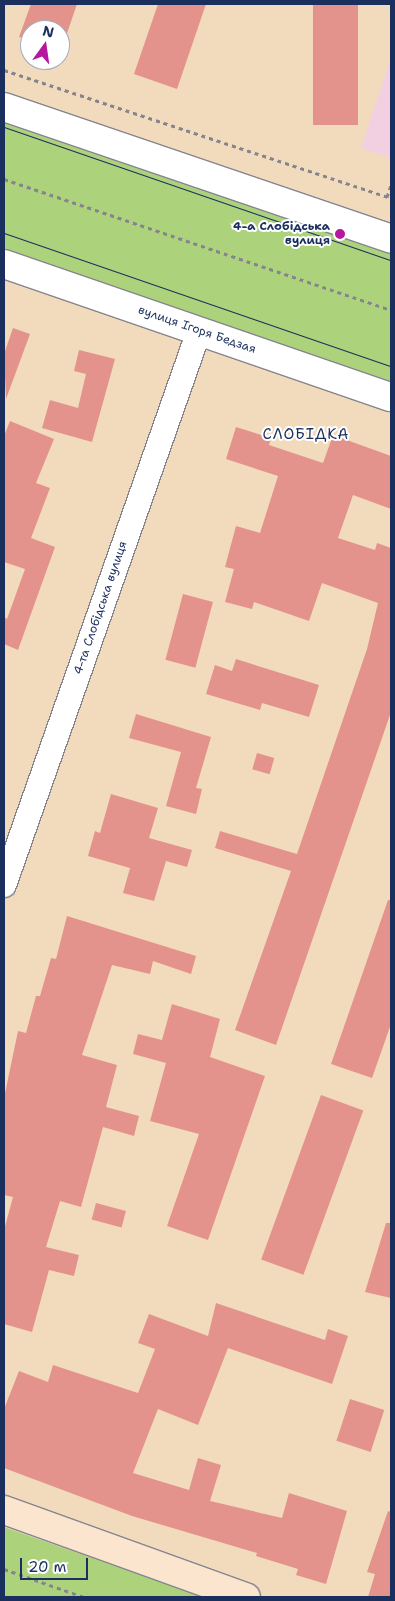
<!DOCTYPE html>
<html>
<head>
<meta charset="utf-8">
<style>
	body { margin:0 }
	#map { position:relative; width:395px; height:1601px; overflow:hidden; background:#f2dbbd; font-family:"Shantell Sans",sans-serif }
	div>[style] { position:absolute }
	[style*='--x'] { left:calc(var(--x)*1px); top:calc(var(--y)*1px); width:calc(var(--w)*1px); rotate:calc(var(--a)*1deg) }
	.built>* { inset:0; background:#f2cfe1 }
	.green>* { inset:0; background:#add27c }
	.building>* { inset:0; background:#e3938b; transform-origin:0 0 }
	.path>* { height:3px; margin-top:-1.5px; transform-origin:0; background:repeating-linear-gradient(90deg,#86858e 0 4px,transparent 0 8px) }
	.roads { filter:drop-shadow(1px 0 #86858e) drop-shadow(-1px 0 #86858e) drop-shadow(0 1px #86858e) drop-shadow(0 -1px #86858e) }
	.minor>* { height:24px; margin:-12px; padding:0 12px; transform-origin:12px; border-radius:12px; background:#fff }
	.tertiary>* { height:28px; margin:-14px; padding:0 14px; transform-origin:14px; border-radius:14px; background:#fff }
	.secondary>* { height:28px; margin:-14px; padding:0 14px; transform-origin:14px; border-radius:14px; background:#fbe5cf }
	.tram>* { height:1px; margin:-0.5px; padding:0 0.5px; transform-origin:0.5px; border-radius:0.5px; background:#1b2f5e }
	.dots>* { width:14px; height:14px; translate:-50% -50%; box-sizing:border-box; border:2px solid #fff; border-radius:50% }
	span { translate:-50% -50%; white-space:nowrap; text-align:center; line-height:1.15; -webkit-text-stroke:4px #fff; paint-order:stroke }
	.poi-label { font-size:12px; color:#1b2f5e; font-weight:700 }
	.right { translate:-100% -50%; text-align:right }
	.street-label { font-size:12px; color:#1b2f5e }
	.quarter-label { font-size:15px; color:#1b2f5e; letter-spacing:1px }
	.frame { position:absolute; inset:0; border:5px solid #1b2f5e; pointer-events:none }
	.north { position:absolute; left:20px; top:20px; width:50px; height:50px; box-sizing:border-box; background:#fff; border:1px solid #a4acbf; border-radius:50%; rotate:14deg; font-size:14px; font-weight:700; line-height:20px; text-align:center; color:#1b2f5e }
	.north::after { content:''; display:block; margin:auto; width:18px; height:22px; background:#b5179e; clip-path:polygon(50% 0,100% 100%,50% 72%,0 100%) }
	.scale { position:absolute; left:20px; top:1558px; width:68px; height:22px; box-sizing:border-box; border:2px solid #1b2f5e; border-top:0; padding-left:6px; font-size:15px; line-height:18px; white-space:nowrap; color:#1b2f5e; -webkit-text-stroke:4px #fff; paint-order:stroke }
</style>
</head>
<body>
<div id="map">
	<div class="built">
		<div style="clip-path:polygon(391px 58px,391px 158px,361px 148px)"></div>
	</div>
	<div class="green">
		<div style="clip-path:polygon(4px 123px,391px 254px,391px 384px,4px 251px)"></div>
		<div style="clip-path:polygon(4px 1527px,203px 1597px,4px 1597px)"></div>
	</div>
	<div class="building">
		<div style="clip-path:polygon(31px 4px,77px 4px,61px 51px,60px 30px,30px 30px,30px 40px,19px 37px)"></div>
		<div style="clip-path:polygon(158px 4px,206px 4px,177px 89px,134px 74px)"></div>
		<div style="left:313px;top:4px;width:45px;height:121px"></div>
		<div style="clip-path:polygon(13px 328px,30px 334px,6px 399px,4px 354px)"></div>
		<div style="clip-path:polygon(79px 350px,115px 359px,92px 442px,42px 428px,50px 400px,78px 408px,86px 374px,74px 371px)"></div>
		<div style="clip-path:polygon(10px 421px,54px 439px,36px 483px,50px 488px,31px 538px,55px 547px,18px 650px,4px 644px,4px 617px,7px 619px,25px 569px,4px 562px,4px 436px)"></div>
		<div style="clip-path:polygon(236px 427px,271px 438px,269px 445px,323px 463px,333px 435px,391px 456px,391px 509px,353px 495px,338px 538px,375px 550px,377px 543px,391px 548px,391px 712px,276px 1045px,235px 1030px,291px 871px,215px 848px,220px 831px,297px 854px,367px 649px,378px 603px,322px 583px,309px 621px,254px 602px,252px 609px,225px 602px,234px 569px,225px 567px,236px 526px,260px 533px,278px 476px,226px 459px)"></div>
		<div style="left:183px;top:594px;width:31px;height:68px;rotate:15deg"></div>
		<div style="clip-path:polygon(236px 659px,319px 685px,309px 717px,262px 703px,260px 710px,206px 694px,215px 665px,232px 671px)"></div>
		<div style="clip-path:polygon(136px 714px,211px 737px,196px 788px,202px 789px,196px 814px,166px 806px,181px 752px,129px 738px)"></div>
		<div style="left:257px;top:753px;width:18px;height:17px;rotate:16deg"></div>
		<div style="clip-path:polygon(111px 794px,158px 808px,149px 838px,192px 850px,187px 867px,166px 861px,154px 901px,123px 893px,130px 868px,88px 856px,95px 831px,100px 833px)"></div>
		<div style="clip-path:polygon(388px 900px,391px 900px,391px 1024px,372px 1078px,331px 1064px)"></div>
		<div style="clip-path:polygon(67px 916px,196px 956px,191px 974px,153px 961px,150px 974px,112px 965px,82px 1055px,117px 1065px,106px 1107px,139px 1116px,134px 1136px,103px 1127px,81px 1207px,60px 1201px,46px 1247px,79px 1255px,74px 1276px,49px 1270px,32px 1332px,4px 1324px,4px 1230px,13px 1197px,4px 1195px,4px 1098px,18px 1031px,26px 1033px,36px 996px,40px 996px,51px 958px,56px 959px)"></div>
		<div style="clip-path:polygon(172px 1004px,220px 1019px,210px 1057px,265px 1076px,208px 1240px,167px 1226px,199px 1134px,150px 1121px,166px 1063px,133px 1054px,138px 1034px,162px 1040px)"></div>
		<div style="left:321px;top:1095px;width:45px;height:175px;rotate:20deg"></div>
		<div style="left:96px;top:1203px;width:31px;height:17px;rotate:15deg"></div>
		<div style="clip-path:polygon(386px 1223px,391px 1223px,391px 1298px,365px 1292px)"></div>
		<div style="clip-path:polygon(216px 1303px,325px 1340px,328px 1329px,348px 1336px,332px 1384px,228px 1348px,198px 1425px,158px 1409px,133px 1473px,189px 1490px,198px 1458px,221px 1465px,210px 1501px,282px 1518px,289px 1493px,347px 1511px,326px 1584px,296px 1575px,298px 1569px,256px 1556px,257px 1553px,132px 1516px,4px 1468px,4px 1409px,19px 1371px,48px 1382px,53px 1365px,138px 1393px,155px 1349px,138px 1343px,149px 1314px,208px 1336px)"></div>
		<div style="left:350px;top:1399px;width:36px;height:44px;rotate:18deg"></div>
		<div style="clip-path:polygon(388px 1511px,391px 1512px,391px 1597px,368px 1597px,375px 1574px,367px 1572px)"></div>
	</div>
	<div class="path">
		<div style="--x:4;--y:70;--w:408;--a:18.3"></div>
		<div style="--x:4;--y:179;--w:409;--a:18.7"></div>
		<div style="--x:387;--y:197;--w:13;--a:-72"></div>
		<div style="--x:4;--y:1569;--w:85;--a:19.3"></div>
	</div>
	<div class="roads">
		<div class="minor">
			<div style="--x:4;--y:885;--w:587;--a:-70.61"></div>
		</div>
		<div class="tertiary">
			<div style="--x:4;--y:107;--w:409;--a:18.8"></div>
			<div style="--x:4;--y:264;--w:409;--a:19"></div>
		</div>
		<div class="secondary">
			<div style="--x:4;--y:1510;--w:257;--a:19.8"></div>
		</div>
	</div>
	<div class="tram">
		<div style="--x:4;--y:127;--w:409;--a:19"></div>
		<div style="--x:4;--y:233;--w:409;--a:19"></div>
	</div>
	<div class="dots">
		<div style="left:340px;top:234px;background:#b5179e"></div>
	</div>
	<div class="poi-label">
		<span class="right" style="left:330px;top:234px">4-а Слобідська<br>вулиця</span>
	</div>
	<div class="street-label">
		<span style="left:197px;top:330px;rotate:19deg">вулиця Ігоря Бедзая</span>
		<span style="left:101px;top:608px;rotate:-71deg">4-та Слобідська вулиця</span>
	</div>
	<div class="quarter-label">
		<span style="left:306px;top:435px">СЛОБІДКА</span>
	</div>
	<div class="frame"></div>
	<div class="north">N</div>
	<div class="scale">20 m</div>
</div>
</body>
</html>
